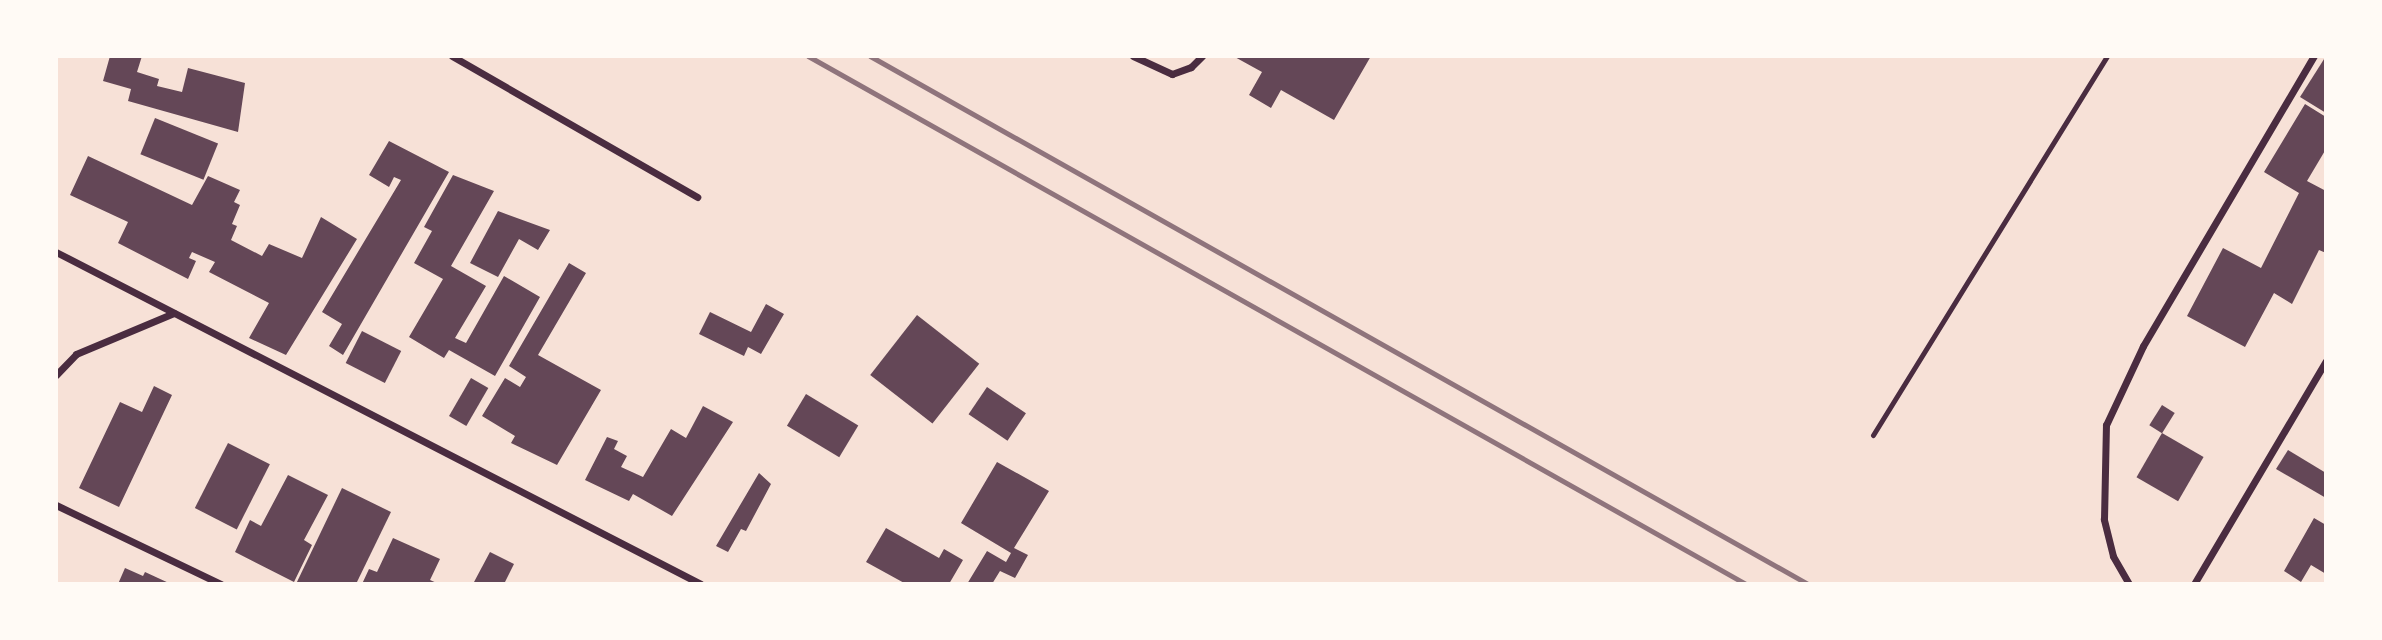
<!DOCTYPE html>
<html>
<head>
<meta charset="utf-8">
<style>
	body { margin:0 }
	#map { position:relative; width:2382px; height:640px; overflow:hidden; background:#f7e1d7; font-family:"Sofia Sans Condensed",sans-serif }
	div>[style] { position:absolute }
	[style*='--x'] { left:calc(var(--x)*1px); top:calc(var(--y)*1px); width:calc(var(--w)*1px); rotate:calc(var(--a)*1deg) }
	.building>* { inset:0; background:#644757; transform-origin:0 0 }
	.service>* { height:5px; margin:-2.5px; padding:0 2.5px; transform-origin:2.5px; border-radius:2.5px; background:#4a2c40 }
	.minor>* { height:7px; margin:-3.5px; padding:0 3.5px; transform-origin:3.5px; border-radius:3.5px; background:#4a2c40 }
	.rail>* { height:5px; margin:-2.5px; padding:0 2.5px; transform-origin:2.5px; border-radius:2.5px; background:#8f747c }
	span { translate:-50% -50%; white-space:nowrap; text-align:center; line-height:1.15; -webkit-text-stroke:7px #fffaf5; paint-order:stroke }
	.frame { position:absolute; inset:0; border:58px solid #fffaf5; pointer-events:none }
</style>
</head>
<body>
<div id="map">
	<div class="building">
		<div style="clip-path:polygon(110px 56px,142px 56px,137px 72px,159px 79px,157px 86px,182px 92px,188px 68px,245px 83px,238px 132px,128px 101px,131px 89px,103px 81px)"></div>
		<div style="clip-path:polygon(1233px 56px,1371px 56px,1334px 120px,1281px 90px,1271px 108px,1249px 95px,1262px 72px)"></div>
		<div style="clip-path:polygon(2326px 56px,2326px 113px,2300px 97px)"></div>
		<div style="clip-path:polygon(2305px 104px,2326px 117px,2326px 149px,2307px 181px,2326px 191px,2326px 253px,2319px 250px,2292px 304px,2274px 293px,2245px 347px,2187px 316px,2223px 248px,2261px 268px,2299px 193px,2264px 172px)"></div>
		<div style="left:155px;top:118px;width:68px;height:39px;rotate:22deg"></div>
		<div style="clip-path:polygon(389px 141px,449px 172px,343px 355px,329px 346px,342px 324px,322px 312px,401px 180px,394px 177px,389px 187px,369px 175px)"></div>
		<div style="clip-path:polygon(88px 156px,192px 205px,208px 176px,240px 190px,234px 202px,240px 205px,232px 224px,237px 226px,231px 240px,262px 256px,269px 244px,302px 258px,321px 217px,357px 239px,286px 355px,249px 338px,269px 303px,209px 272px,215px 262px,192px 252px,189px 258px,196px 261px,188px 279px,118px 243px,128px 222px,70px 195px)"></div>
		<div style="clip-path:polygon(453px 175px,494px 191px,451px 266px,486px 286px,455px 338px,466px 343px,504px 276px,540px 297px,495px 376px,449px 350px,444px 358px,409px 337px,443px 279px,414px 263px,432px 231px,424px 227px)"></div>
		<div style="clip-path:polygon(498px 211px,550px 230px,538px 250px,519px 239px,498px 277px,470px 263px)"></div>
		<div style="clip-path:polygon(569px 263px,586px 273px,538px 355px,601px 390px,557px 465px,511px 443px,515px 436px,482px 416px,505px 378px,520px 387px,526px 377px,509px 366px)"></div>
		<div style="clip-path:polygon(766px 304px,784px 314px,761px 354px,748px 347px,744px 356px,699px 334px,710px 312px,751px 332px)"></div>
		<div style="left:917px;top:315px;width:79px;height:76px;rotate:38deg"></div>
		<div style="left:362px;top:331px;width:44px;height:36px;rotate:27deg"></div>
		<div style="left:471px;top:378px;width:20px;height:44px;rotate:30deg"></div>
		<div style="clip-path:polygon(154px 386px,172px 395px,119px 507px,79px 488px,120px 402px,142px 412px)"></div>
		<div style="left:987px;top:387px;width:47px;height:33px;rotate:34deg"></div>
		<div style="left:806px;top:394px;width:61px;height:37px;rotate:31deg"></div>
		<div style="left:2162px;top:405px;width:15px;height:24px;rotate:32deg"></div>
		<div style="clip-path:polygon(703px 406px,733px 422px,672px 516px,633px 494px,629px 501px,585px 480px,607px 437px,618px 441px,614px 449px,627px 456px,621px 467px,643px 477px,671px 429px,686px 438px)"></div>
		<div style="left:2162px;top:433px;width:48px;height:51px;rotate:30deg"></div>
		<div style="left:228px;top:443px;width:47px;height:73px;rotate:27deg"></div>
		<div style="clip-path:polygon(2288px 450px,2326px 473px,2326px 498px,2276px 469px)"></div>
		<div style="clip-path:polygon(997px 462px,1049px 491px,1014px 548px,1028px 555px,1015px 578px,1000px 571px,992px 584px,967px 584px,987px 551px,1006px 562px,1011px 553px,961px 523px)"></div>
		<div style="clip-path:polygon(759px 473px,771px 484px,746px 531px,741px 529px,728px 552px,716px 546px)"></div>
		<div style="clip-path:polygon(288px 475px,328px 495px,304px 540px,312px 545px,294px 582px,235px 552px,250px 520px,261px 526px)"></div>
		<div style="clip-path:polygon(342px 488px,391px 512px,356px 584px,296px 584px)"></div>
		<div style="clip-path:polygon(2314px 518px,2326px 525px,2326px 574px,2311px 565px,2301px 582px,2284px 571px)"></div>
		<div style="clip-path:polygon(886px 528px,939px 558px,944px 549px,963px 560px,949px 584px,906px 584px,866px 562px)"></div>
		<div style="clip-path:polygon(393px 538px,440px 559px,430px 580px,439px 584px,362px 584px,369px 569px,377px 572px)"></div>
		<div style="clip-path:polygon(490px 552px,514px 564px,504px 584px,474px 582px)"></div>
		<div style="clip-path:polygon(125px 568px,143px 576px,145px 572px,171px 584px,118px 584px)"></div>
	</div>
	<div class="service">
		<div style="--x:1873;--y:435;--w:445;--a:-58.3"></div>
	</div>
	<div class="minor">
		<div style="--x:452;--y:56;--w:283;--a:29.9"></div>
		<div style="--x:1133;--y:56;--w:43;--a:24.8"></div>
		<div style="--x:1172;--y:74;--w:20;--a:-20"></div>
		<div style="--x:1191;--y:67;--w:16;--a:-45"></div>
		<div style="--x:56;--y:252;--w:725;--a:27.24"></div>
		<div style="--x:56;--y:375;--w:29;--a:-46"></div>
		<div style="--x:76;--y:354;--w:106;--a:-22.7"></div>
		<div style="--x:56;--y:505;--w:183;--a:25.6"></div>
		<div style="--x:2129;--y:584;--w:32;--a:-120"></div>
		<div style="--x:2113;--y:556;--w:38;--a:-104"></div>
		<div style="--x:2104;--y:519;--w:94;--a:-88.8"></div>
		<div style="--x:2106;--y:425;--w:87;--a:-64.9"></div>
		<div style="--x:2143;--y:346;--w:337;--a:-59.5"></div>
		<div style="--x:2194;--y:584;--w:259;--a:-59.4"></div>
	</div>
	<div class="rail">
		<div style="--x:808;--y:56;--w:1076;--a:29.38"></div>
		<div style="--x:870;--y:56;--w:1076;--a:29.38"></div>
	</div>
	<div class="frame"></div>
</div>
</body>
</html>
